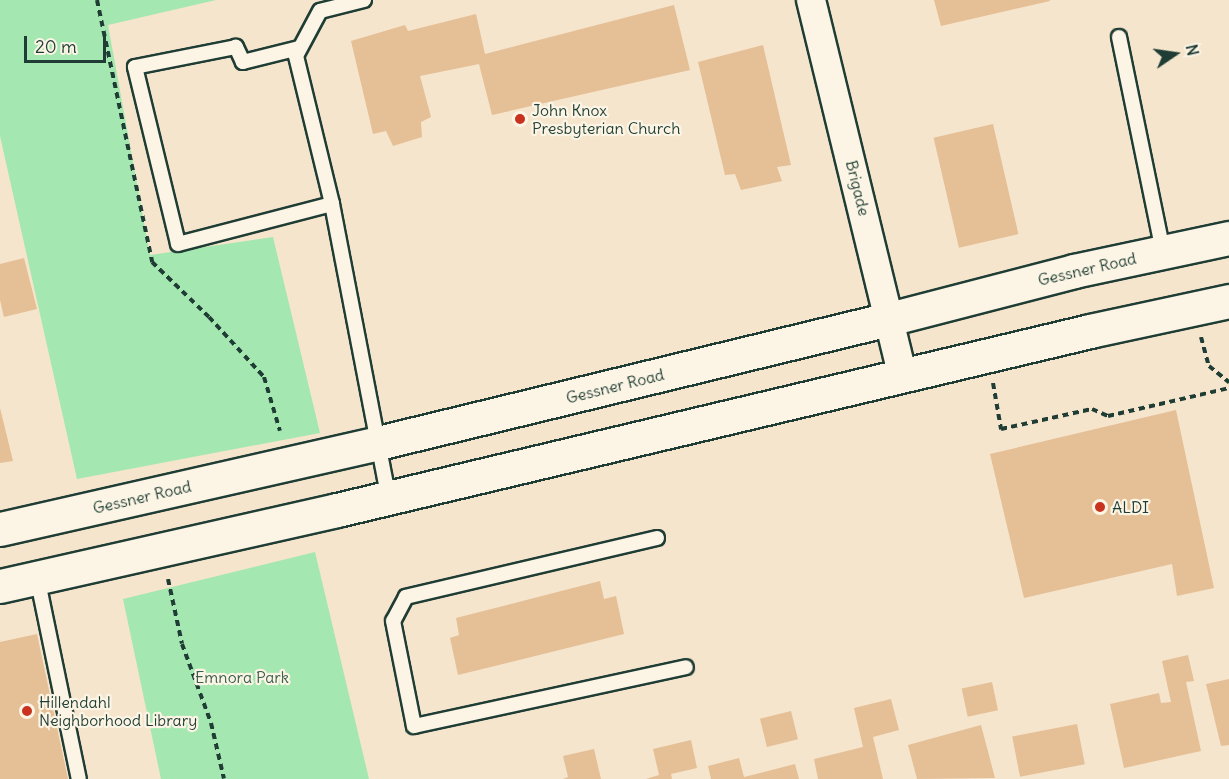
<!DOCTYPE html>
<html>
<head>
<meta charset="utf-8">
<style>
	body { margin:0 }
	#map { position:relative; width:1229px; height:779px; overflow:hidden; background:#f5e5cd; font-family:Delius,sans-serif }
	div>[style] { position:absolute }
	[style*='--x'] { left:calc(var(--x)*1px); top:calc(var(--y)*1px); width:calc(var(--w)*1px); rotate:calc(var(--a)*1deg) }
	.green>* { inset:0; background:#a5e7b0 }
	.building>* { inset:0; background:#e5bf95; transform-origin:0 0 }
	.path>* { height:4px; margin-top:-2px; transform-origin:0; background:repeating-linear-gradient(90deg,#1f3d34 0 6px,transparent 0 10.5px) }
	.roads { filter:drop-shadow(2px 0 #1f3d34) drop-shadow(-2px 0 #1f3d34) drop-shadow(0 2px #1f3d34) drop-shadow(0 -2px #1f3d34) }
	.lane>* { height:14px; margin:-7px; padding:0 7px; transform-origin:7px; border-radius:7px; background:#fcf5e5 }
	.street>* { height:28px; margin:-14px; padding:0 14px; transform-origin:14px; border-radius:14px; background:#fcf5e5 }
	.secondary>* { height:33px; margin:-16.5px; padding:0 16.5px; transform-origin:16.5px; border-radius:16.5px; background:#fcf5e5 }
	.dots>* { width:16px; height:16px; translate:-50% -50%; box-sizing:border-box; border:3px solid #fcf5e5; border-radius:50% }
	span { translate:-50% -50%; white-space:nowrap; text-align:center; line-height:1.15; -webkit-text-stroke:4.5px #fcf5e5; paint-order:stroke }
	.poi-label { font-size:16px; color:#1f3d34 }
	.left { translate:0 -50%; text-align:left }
	.street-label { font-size:16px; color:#1f3d34 }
	.park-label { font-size:16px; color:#3a5f4d }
	.north { position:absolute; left:1145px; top:24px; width:60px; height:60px; -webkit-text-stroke:4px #fcf5e5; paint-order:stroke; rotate:77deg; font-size:16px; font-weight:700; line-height:24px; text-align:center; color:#1f3d34 }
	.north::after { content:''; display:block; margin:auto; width:21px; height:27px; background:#1f3d34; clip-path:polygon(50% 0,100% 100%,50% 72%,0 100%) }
	.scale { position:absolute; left:24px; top:36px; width:82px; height:27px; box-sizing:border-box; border:3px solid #1f3d34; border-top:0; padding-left:8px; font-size:18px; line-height:21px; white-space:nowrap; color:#1f3d34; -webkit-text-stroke:4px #fcf5e5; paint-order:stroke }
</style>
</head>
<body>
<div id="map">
	<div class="green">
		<div style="clip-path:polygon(0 0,216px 0,108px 25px,150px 255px,273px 237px,320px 433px,77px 479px,0 136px)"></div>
		<div style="clip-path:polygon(315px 552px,369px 779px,161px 779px,123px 599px)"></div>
	</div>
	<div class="building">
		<div style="clip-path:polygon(934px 0,1050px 0,1050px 1px,941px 26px)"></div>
		<div style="clip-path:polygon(674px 5px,690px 70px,492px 115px,479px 64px,420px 76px,431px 117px,421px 122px,422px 137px,393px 146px,386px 131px,373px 134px,351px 41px,405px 25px,408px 31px,476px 14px,485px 54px)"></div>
		<div style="clip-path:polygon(763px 45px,791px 165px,777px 167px,782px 181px,741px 190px,735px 174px,725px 175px,698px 62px)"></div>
		<div style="left:993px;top:124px;width:113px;height:61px;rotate:77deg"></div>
		<div style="clip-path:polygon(24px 258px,37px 309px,4px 317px,0 300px,0 264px)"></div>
		<div style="clip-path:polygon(0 408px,13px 461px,0 463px)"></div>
		<div style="clip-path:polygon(1176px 410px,1214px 588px,1177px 596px,1172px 564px,1024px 598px,990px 454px)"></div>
		<div style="clip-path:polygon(600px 581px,604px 599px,616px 596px,624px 634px,458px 675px,450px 638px,459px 635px,456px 618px)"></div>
		<div style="clip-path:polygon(37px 634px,68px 779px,0 779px,0 642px)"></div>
		<div style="clip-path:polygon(1188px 655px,1194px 681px,1186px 682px,1201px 751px,1124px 768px,1110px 704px,1159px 693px,1161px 703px,1171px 702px,1162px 661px)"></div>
		<div style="clip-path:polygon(1229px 679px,1229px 745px,1221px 746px,1206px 684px)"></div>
		<div style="left:992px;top:682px;width:29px;height:31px;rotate:78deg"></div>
		<div style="clip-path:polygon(891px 699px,899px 730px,873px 737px,883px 779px,818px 779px,814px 759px,863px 747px,854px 708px)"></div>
		<div style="left:791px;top:711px;width:29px;height:32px;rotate:76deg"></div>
		<div style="left:1077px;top:724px;width:41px;height:66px;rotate:79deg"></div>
		<div style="clip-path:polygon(981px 725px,995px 778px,917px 779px,908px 745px)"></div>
		<div style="clip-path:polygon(691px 740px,697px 768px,671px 774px,672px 779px,646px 779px,659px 775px,653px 749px)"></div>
		<div style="clip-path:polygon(594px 749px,601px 779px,563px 779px,568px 777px,563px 756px)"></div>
		<div style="clip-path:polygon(739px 758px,744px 777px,795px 764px,799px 779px,711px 779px,708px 766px)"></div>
	</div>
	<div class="path">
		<div style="--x:97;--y:0;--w:268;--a:78.1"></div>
		<div style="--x:152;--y:262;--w:79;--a:44"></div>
		<div style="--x:209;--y:317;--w:81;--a:47.5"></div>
		<div style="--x:264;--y:377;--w:56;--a:73.5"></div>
		<div style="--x:1201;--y:337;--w:30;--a:75"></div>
		<div style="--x:1209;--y:366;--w:26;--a:39"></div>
		<div style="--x:993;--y:383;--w:47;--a:80.1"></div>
		<div style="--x:1001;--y:429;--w:93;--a:-12.4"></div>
		<div style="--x:1092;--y:409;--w:17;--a:24"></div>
		<div style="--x:1108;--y:416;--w:124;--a:-13"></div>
		<div style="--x:168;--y:579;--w:66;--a:77.8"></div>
		<div style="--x:182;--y:644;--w:84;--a:69.8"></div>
		<div style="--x:211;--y:723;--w:57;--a:76.9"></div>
	</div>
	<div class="roads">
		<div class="lane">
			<div style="--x:364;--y:0;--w:45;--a:166"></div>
			<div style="--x:320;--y:11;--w:51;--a:118.1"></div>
			<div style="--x:296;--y:56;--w:152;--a:76.3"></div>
			<div style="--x:332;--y:204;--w:297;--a:79.1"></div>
			<div style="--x:1119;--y:37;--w:219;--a:78.4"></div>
			<div style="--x:299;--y:48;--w:58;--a:166"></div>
			<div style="--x:243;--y:62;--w:17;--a:-115"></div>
			<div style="--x:236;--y:47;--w:103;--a:168.8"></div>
			<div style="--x:135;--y:67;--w:182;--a:76.3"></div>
			<div style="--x:178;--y:244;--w:159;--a:-14.6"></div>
			<div style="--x:657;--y:538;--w:258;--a:166.8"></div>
			<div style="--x:406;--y:597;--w:27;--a:118"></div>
			<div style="--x:393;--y:621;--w:107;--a:78.7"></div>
			<div style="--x:414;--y:726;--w:278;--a:-12.2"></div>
			<div style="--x:37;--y:577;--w:206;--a:78.3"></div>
		</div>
		<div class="street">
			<div style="--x:811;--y:0;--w:388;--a:76.3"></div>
		</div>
		<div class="secondary">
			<div style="--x:0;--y:529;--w:388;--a:-12.8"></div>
			<div style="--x:378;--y:443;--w:526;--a:-13.64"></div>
			<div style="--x:889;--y:319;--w:191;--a:-14.5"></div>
			<div style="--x:1074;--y:271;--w:158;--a:-12"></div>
			<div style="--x:0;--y:586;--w:345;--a:-12.7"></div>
			<div style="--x:337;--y:510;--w:774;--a:-13.37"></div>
			<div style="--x:1090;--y:331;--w:142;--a:-12.2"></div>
		</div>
	</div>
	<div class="dots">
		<div style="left:520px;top:119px;background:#c8321e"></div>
		<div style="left:1100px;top:507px;background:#c8321e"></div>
		<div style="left:27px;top:711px;background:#c8321e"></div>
	</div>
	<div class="poi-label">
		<span class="left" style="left:532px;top:119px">John Knox<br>Presbyterian Church</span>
		<span class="left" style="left:1112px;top:507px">ALDI</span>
		<span class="left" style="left:39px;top:711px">Hillendahl<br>Neighborhood Library</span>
	</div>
	<div class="street-label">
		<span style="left:858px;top:188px;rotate:76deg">Brigade</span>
		<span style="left:1087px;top:269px;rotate:-13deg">Gessner Road</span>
		<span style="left:615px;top:386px;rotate:-14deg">Gessner Road</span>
		<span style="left:142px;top:497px;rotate:-13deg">Gessner Road</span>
	</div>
	<div class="park-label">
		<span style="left:242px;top:677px">Emnora Park</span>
	</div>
	<div class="north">N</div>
	<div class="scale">20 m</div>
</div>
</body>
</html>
